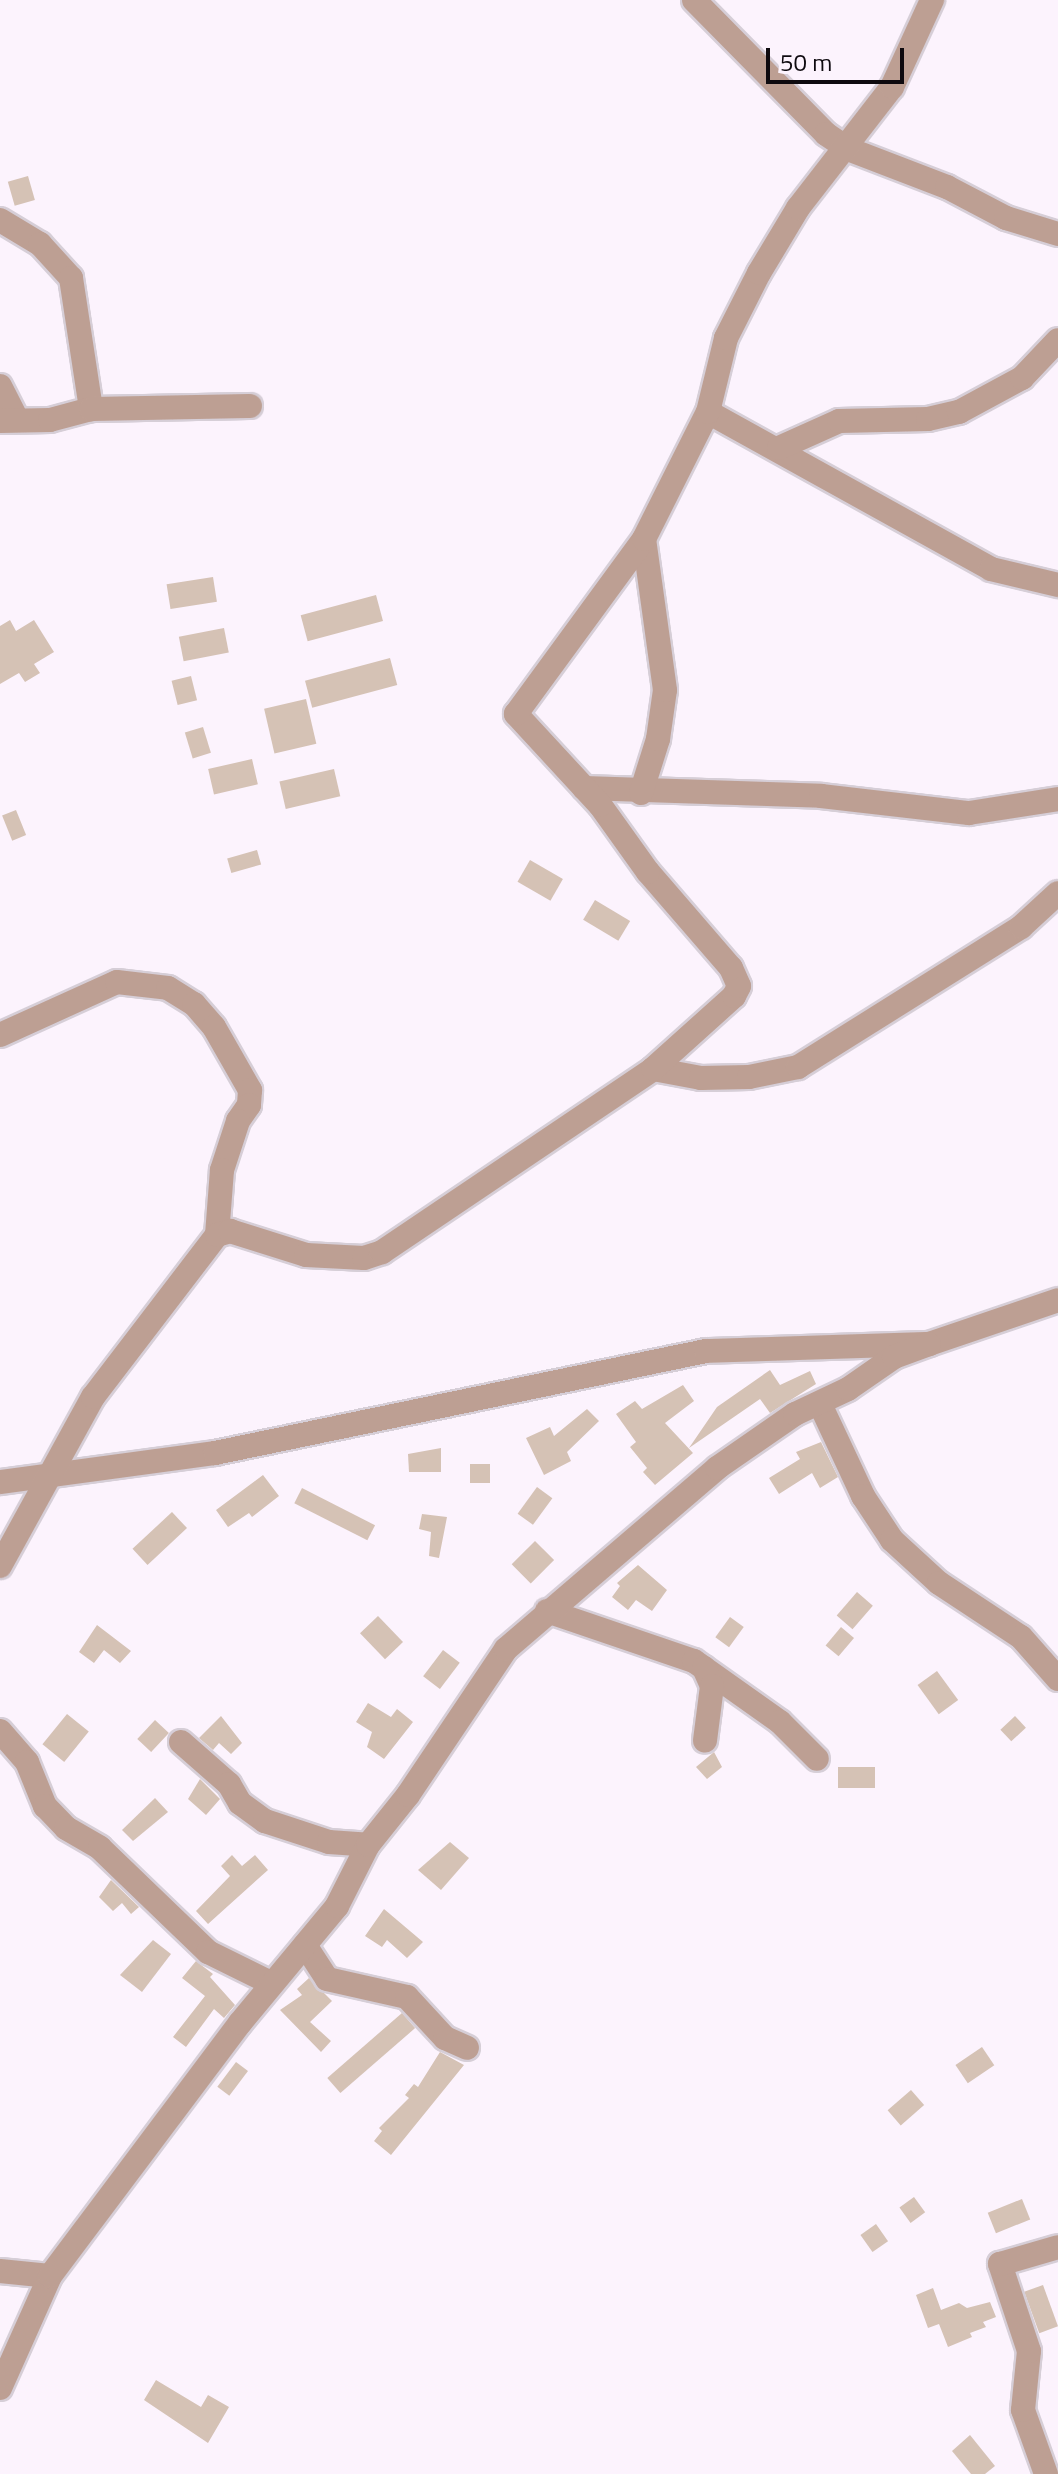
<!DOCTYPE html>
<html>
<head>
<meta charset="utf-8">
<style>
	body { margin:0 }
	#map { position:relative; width:1058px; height:2474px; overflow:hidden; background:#fcf3fd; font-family:"Titillium Web",sans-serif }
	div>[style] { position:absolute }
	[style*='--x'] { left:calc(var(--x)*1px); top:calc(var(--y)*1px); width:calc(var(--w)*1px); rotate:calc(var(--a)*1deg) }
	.building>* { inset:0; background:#d5c2b5; transform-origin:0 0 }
	.roads { filter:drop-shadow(2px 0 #d6ced7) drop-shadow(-2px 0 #d6ced7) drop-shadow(0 2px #d6ced7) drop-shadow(0 -2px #d6ced7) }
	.minor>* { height:24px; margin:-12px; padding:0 12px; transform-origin:12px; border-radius:12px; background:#bd9f93 }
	span { translate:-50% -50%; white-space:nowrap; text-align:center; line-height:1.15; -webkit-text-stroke:8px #fcf3fd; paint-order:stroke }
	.scale { position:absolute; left:766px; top:48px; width:138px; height:36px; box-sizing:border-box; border:4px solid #0e0a0f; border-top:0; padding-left:10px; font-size:24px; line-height:28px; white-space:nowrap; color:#0e0a0f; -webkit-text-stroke:6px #fcf3fd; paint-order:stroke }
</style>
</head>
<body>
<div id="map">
	<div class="building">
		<div style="left:28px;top:176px;width:25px;height:21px;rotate:74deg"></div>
		<div style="left:213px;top:577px;width:25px;height:47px;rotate:81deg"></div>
		<div style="left:376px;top:595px;width:27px;height:78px;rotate:75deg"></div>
		<div style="clip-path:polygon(10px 620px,16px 631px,34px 620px,54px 652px,34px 664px,40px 673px,25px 682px,19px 673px,0 684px,0 626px)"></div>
		<div style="left:224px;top:628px;width:25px;height:46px;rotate:79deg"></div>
		<div style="left:390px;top:658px;width:28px;height:88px;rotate:75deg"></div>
		<div style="left:191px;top:676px;width:25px;height:20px;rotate:76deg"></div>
		<div style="left:306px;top:699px;width:46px;height:43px;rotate:77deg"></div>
		<div style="left:203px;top:727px;width:27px;height:19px;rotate:73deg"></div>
		<div style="left:252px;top:759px;width:26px;height:45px;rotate:77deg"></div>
		<div style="left:334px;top:769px;width:28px;height:56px;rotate:77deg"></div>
		<div style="left:16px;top:810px;width:27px;height:15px;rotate:68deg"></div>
		<div style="left:257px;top:850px;width:15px;height:31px;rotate:74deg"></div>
		<div style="left:530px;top:860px;width:38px;height:25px;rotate:30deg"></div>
		<div style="left:595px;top:900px;width:41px;height:23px;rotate:31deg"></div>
		<div style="clip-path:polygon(770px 1370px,780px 1385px,810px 1371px,816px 1384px,770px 1413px,760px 1399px,689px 1448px,717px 1407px)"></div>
		<div style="clip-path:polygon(683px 1385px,694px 1401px,665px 1423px,693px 1453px,655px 1485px,643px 1472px,647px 1468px,630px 1447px,636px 1442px,616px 1414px,635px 1401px,642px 1409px)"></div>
		<div style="clip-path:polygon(587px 1409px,599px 1421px,567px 1452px,571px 1461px,544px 1475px,526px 1438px,550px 1427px,554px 1436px)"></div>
		<div style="clip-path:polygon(821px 1442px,838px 1477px,820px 1488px,812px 1473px,779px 1494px,769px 1478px,800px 1459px,796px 1452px)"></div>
		<div style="clip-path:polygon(441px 1448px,441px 1472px,409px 1472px,408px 1454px)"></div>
		<div style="left:470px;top:1464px;width:20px;height:19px"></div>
		<div style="clip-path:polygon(263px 1475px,279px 1496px,252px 1517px,249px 1513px,228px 1527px,216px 1510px)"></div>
		<div style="left:537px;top:1487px;width:19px;height:33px;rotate:36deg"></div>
		<div style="left:302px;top:1488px;width:82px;height:17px;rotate:27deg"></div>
		<div style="left:172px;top:1512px;width:22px;height:54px;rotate:47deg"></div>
		<div style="clip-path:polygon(422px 1514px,447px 1517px,439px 1558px,429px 1556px,431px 1532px,419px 1529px)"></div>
		<div style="left:535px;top:1541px;width:27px;height:33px;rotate:45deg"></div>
		<div style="clip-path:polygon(638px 1565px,667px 1590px,652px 1611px,636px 1600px,628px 1610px,612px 1597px,620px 1586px,617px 1583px)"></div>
		<div style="left:857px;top:1592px;width:21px;height:31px;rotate:41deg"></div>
		<div style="left:378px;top:1616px;width:36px;height:25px;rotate:46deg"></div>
		<div style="left:730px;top:1617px;width:17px;height:25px;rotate:36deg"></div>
		<div style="clip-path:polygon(97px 1625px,131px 1651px,120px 1663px,104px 1650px,94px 1663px,79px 1652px)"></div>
		<div style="left:841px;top:1627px;width:17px;height:24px;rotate:40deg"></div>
		<div style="left:443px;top:1650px;width:21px;height:33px;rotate:37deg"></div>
		<div style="left:937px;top:1671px;width:36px;height:24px;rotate:54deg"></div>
		<div style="clip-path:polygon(368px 1703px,391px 1717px,397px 1709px,413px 1722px,384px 1759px,367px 1747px,372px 1732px,356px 1722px)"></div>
		<div style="left:67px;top:1714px;width:28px;height:39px;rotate:39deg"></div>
		<div style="clip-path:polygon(221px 1716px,242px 1743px,231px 1754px,219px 1743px,213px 1750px,199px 1738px)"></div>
		<div style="left:1015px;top:1716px;width:16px;height:20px;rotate:47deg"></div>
		<div style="left:155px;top:1720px;width:19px;height:26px;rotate:43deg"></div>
		<div style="clip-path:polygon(714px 1752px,722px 1767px,707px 1779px,696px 1767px)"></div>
		<div style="left:875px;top:1767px;width:21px;height:37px;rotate:90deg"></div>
		<div style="clip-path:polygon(200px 1779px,220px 1799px,206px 1815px,188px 1799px)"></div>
		<div style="clip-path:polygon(155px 1798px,168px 1812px,133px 1841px,122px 1830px)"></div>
		<div style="clip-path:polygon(450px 1842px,469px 1858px,441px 1890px,418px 1870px)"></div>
		<div style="clip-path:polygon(232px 1855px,242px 1866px,255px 1855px,268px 1870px,208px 1924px,196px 1911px,230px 1876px,221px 1866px)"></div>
		<div style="clip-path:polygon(111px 1880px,139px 1907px,131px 1914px,122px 1903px,113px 1911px,99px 1897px)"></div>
		<div style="clip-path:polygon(384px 1909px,423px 1942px,407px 1958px,387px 1940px,382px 1947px,365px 1936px)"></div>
		<div style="clip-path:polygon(153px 1940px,171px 1954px,142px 1992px,120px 1975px)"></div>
		<div style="clip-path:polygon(196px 1961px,213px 1974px,210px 1977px,235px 2005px,224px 2018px,214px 2009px,186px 2047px,173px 2037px,205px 1996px,182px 1978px)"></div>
		<div style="clip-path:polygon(309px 1978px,332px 2001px,310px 2022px,331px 2041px,321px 2052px,280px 2010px,302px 1995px,297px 1989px)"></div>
		<div style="left:402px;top:2013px;width:20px;height:99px;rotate:49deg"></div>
		<div style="left:982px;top:2047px;width:22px;height:32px;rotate:56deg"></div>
		<div style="clip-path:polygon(440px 2052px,464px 2065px,391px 2155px,374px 2141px,382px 2131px,379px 2128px,409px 2098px,405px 2095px,414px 2084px,418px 2087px)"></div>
		<div style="left:236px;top:2062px;width:15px;height:31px;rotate:37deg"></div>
		<div style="left:911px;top:2090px;width:20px;height:31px;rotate:49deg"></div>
		<div style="left:914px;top:2197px;width:19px;height:18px;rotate:54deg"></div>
		<div style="left:1022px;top:2199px;width:22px;height:37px;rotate:68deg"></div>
		<div style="left:876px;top:2224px;width:21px;height:19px;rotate:55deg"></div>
		<div style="left:1043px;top:2285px;width:44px;height:20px;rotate:70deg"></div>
		<div style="clip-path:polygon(933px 2288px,941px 2310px,959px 2303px,967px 2308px,990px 2302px,996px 2317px,983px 2322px,986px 2327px,970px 2333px,972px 2337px,948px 2347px,939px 2324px,928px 2328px,916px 2295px)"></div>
		<div style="clip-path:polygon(156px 2380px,201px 2407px,208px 2395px,229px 2407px,208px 2443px,144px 2400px)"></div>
		<div style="clip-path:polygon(970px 2435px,995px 2466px,985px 2474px,971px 2474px,952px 2451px)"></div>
	</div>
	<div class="roads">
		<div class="minor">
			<div style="--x:694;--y:0;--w:188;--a:45.4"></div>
			<div style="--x:826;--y:134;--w:27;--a:34"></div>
			<div style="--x:848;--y:149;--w:106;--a:21"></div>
			<div style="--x:947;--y:187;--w:67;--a:27.7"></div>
			<div style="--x:1006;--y:218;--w:54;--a:17.1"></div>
			<div style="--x:0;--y:220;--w:47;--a:31"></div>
			<div style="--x:40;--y:244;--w:46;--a:47.6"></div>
			<div style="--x:71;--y:278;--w:133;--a:81.3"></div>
			<div style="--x:0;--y:386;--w:38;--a:63"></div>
			<div style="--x:708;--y:412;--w:324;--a:29"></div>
			<div style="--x:991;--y:569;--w:69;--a:13.4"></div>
			<div style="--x:0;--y:421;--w:50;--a:-1.1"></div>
			<div style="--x:50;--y:420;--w:42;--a:-15"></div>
			<div style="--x:91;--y:409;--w:159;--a:-1.1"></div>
			<div style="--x:779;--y:448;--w:66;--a:-24.2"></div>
			<div style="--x:839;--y:421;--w:89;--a:-1.3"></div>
			<div style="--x:928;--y:419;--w:32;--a:-13"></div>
			<div style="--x:959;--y:412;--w:72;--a:-28.4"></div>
			<div style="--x:1022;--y:378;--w:52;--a:-46.5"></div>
			<div style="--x:584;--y:788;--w:237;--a:1.9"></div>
			<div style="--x:821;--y:796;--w:149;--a:6.6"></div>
			<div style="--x:969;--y:813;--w:90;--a:-8.9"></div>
			<div style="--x:641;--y:793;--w:57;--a:-72.5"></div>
			<div style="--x:658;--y:739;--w:49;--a:-81.9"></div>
			<div style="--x:665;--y:690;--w:152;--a:-97.9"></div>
			<div style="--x:0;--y:1035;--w:128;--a:-24.4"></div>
			<div style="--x:117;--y:982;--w:51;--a:6.7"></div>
			<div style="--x:168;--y:988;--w:31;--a:32"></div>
			<div style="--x:194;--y:1004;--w:30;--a:49"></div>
			<div style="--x:214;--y:1027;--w:73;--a:60.3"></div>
			<div style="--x:250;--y:1090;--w:15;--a:94"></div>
			<div style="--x:249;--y:1105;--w:19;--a:125"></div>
			<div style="--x:238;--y:1121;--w:52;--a:108.1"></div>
			<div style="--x:222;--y:1170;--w:65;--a:94.4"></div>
			<div style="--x:653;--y:1069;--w:49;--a:10.6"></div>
			<div style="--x:701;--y:1078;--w:48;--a:-1.2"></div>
			<div style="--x:749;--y:1077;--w:50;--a:-11.5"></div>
			<div style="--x:798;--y:1067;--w:263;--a:-32.1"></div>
			<div style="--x:1021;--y:927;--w:50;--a:-42.6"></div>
			<div style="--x:820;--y:1404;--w:102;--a:64.9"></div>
			<div style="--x:863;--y:1496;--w:53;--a:56.6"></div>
			<div style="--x:892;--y:1540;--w:64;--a:42.5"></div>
			<div style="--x:939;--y:1583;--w:98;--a:33.4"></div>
			<div style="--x:1021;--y:1637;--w:56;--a:48.6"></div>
			<div style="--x:0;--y:1482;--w:217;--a:-7.7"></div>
			<div style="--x:215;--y:1453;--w:501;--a:-11.74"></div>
			<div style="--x:706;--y:1351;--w:223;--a:-1.8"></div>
			<div style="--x:929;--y:1344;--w:136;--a:-18.8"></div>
			<div style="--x:0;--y:1566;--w:193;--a:-61.2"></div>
			<div style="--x:93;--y:1397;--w:204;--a:-52.6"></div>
			<div style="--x:217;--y:1235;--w:14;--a:-17"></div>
			<div style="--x:230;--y:1231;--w:80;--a:17.5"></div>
			<div style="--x:306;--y:1255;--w:58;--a:3"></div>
			<div style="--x:364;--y:1258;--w:19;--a:-18"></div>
			<div style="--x:382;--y:1252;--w:327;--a:-34"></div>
			<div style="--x:653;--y:1069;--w:109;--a:-42"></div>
			<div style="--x:734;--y:996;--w:11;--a:-63"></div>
			<div style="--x:739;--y:986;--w:20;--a:-114"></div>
			<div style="--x:731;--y:968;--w:127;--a:-130.8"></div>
			<div style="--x:648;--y:872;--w:82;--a:-125.6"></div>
			<div style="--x:600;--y:805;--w:124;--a:-132.7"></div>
			<div style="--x:516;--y:714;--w:217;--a:-53.8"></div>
			<div style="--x:644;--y:539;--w:142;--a:-63.3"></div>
			<div style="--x:708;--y:412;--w:76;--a:-76.3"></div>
			<div style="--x:726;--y:338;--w:73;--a:-63.1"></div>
			<div style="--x:759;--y:273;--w:76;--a:-59"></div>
			<div style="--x:798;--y:208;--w:153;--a:-52.2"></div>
			<div style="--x:892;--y:87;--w:96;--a:-65.3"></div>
			<div style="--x:547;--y:1611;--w:155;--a:18.8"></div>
			<div style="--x:694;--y:1661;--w:105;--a:35.3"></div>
			<div style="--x:780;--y:1722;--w:52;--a:45"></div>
			<div style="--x:704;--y:1668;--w:20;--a:66"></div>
			<div style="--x:712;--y:1686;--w:55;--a:97.3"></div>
			<div style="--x:0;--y:1731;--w:41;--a:48.9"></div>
			<div style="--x:27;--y:1762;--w:48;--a:67.8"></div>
			<div style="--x:45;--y:1806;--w:30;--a:46"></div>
			<div style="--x:66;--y:1828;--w:39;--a:30"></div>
			<div style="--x:100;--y:1848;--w:150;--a:43.9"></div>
			<div style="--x:208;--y:1952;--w:70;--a:26.2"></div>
			<div style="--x:181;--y:1742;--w:64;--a:41.2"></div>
			<div style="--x:229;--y:1784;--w:22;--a:60"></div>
			<div style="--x:240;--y:1803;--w:31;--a:36"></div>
			<div style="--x:265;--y:1821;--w:67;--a:18.2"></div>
			<div style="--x:329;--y:1842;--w:39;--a:4"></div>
			<div style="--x:305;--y:1945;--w:40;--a:57.1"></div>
			<div style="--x:327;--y:1979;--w:82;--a:12.7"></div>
			<div style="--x:407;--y:1997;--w:56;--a:47.2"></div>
			<div style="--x:445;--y:2038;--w:24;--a:24"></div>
			<div style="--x:0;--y:2271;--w:50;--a:5.7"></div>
			<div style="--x:0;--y:2388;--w:123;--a:-65.9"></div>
			<div style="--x:50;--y:2276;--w:316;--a:-53.1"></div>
			<div style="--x:240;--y:2023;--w:152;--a:-50.3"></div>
			<div style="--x:337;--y:1906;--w:68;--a:-63.1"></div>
			<div style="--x:368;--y:1845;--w:64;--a:-51.3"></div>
			<div style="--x:408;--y:1795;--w:176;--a:-56.1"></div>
			<div style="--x:506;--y:1649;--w:278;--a:-40.6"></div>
			<div style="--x:717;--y:1468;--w:95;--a:-34.7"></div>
			<div style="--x:795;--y:1414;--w:59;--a:-25.3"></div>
			<div style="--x:848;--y:1389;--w:56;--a:-34.8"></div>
			<div style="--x:894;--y:1357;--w:37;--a:-20"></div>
			<div style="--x:1046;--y:2474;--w:68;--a:-109.8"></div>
			<div style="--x:1023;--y:2410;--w:59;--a:-84.2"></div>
			<div style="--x:1029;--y:2351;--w:92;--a:-108.4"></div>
			<div style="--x:1000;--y:2264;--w:60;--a:-16.3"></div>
		</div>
	</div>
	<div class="scale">50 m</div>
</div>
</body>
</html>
